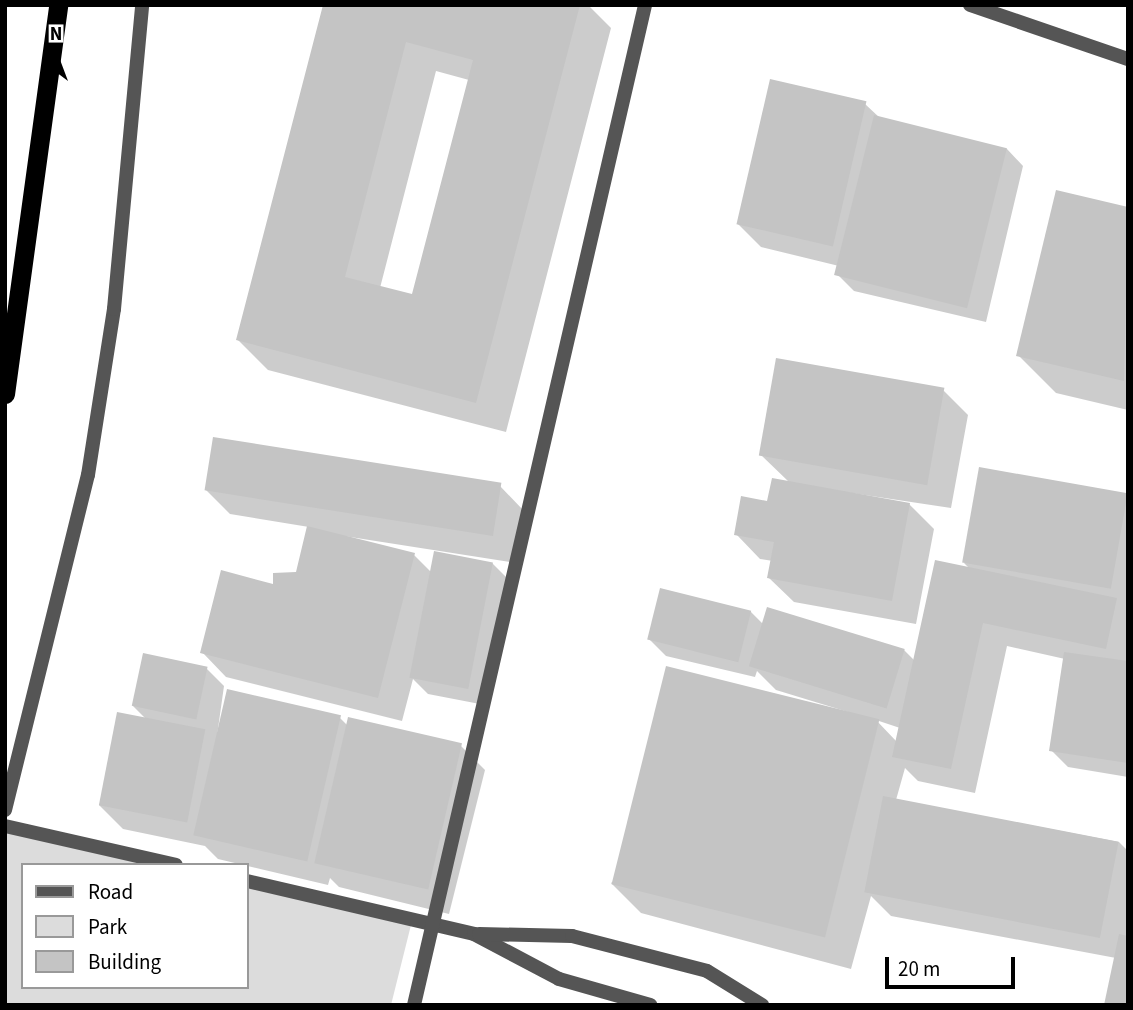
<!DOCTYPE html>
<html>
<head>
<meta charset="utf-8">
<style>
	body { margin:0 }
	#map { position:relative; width:1133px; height:1010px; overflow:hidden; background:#fff; font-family:"Source Sans 3",sans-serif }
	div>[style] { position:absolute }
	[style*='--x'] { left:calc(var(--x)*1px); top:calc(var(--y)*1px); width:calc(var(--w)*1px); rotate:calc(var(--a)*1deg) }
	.green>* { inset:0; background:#dcdcdc }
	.shadow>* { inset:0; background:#0003 }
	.building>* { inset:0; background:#c4c4c4; transform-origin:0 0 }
	.tertiary>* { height:14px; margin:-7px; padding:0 7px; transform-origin:7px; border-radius:7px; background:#555 }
	.trunk>* { height:19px; margin:-9.5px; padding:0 9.5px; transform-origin:9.5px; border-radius:9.5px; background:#000 }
	span { translate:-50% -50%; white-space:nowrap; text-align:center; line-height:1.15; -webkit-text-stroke:7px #fff; paint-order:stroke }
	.frame { position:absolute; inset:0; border:7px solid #000; pointer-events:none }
	.legend { position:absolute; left:21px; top:863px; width:228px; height:126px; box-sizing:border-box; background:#fff; border:2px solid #999; margin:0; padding:9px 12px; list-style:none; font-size:21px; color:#000 }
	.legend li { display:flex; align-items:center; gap:14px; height:35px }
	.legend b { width:35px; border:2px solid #999 }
	.north { position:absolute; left:21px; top:21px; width:70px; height:70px; -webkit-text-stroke:5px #fff; paint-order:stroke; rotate:0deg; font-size:19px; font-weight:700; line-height:28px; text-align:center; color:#000 }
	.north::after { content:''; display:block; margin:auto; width:24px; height:32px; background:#000; clip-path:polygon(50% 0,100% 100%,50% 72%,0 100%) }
	.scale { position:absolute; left:885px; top:957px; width:130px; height:32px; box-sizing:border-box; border:4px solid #000; border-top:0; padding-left:9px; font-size:21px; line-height:24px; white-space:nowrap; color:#000; -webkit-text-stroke:5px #fff; paint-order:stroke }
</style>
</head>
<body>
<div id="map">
	<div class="green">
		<div style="clip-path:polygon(5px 826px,171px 865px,23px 865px,23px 987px,247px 987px,247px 882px,412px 921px,391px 1005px,5px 1005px)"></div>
	</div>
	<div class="shadow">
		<div style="clip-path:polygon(evenodd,325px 5px,588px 5px,611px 28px,506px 432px,268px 370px,238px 340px,325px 5px,436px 71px,469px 80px,413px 296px,380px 288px,436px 71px)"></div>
		<div style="clip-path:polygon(865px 104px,880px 118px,1007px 149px,1023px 166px,986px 322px,854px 291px,837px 274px,839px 266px,761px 247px,737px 223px)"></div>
		<div style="clip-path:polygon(1128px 209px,1128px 410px,1056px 393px,1018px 355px)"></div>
		<div style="clip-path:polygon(944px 391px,968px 415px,951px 508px,818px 488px,909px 504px,934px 529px,916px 624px,794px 602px,769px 578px,773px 561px,760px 559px,736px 534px,789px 482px,760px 454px)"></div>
		<div style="clip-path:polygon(500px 486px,524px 511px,516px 563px,331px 534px,414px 555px,431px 572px,492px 563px,509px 580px,485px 705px,428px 694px,413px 679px,402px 721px,226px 677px,202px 652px,275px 586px,297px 574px,309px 527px,230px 514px,206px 490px)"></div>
		<div style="clip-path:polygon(evenodd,1128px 496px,1128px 777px,1068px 767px,1051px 750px,1065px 659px,1007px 646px,975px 793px,918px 781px,905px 768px,896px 800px,1119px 842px,1128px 851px,1128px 1005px,1116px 958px,891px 916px,871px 896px,851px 969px,641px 913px,611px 883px,848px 712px,776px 690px,757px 671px,755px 677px,666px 656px,649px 639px,751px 612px,764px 625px,904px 650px,915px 661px,970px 569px,964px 563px,1128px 496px,876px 720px,900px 728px,897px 742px,876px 720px)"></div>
		<div style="clip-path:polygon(207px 669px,224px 686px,216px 743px,340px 718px,348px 726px,461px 746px,485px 770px,449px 914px,339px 887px,330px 878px,328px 885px,218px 859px,205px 846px,123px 829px,99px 805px,147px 720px,133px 706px)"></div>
	</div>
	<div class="building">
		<div style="clip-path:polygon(evenodd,323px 5px,580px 5px,476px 403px,236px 340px,323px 5px,406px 42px,473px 60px,412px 294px,345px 277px,406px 42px)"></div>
		<div style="left:770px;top:79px;width:99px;height:149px;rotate:13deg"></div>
		<div style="left:874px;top:115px;width:137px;height:165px;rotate:14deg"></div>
		<div style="clip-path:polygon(1056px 190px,1128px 207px,1124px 381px,1016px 356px)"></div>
		<div style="left:776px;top:358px;width:171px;height:99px;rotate:10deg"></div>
		<div style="left:213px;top:437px;width:292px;height:54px;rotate:9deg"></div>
		<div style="left:979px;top:467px;width:151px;height:97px;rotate:10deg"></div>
		<div style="clip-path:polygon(772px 478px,910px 503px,892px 601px,767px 578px,774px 542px,734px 535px,741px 496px,767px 501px)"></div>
		<div style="clip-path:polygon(307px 526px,415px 553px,378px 698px,200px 653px,221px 570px,273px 584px,273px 573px,296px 572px)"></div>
		<div style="left:434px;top:551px;width:60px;height:129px;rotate:11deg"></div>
		<div style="clip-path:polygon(935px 560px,1117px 598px,1106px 649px,983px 623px,951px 769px,892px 757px)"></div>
		<div style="left:660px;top:588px;width:94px;height:53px;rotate:14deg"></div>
		<div style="left:767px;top:607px;width:144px;height:62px;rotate:17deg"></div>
		<div style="clip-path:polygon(1064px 652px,1128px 661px,1128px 763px,1049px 751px)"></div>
		<div style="left:143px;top:653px;width:66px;height:54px;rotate:12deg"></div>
		<div style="left:666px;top:666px;width:220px;height:225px;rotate:14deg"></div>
		<div style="left:227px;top:689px;width:117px;height:150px;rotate:13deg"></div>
		<div style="left:117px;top:712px;width:90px;height:95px;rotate:11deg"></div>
		<div style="left:348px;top:717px;width:117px;height:150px;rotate:13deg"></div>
		<div style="left:883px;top:796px;width:240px;height:98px;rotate:11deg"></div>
		<div style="clip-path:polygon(1119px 934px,1128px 936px,1128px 1005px,1104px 1005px)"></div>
	</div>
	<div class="tertiary">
		<div style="--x:970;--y:5;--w:167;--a:18.9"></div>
		<div style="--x:5;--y:810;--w:345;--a:-76.1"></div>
		<div style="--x:88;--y:475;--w:168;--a:-81.1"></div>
		<div style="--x:114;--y:309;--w:305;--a:-84.7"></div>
		<div style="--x:5;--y:826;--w:175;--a:12.8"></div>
		<div style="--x:247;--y:881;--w:233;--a:13.1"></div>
		<div style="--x:474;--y:934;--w:96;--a:27.9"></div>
		<div style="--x:559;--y:979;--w:95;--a:15.9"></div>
		<div style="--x:479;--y:934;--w:93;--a:1.2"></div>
		<div style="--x:572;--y:936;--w:139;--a:14.5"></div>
		<div style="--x:707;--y:971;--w:65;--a:31.7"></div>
		<div style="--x:414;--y:1005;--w:1026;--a:-76.99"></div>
	</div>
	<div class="trunk">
		<div style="--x:5;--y:394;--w:393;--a:-82.2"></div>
	</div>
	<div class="frame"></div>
	<ul class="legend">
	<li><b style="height:9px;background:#555"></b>Road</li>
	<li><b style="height:19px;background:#dcdcdc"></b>Park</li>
	<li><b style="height:19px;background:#c4c4c4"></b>Building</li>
	</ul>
	<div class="north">N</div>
	<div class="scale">20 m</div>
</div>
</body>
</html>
